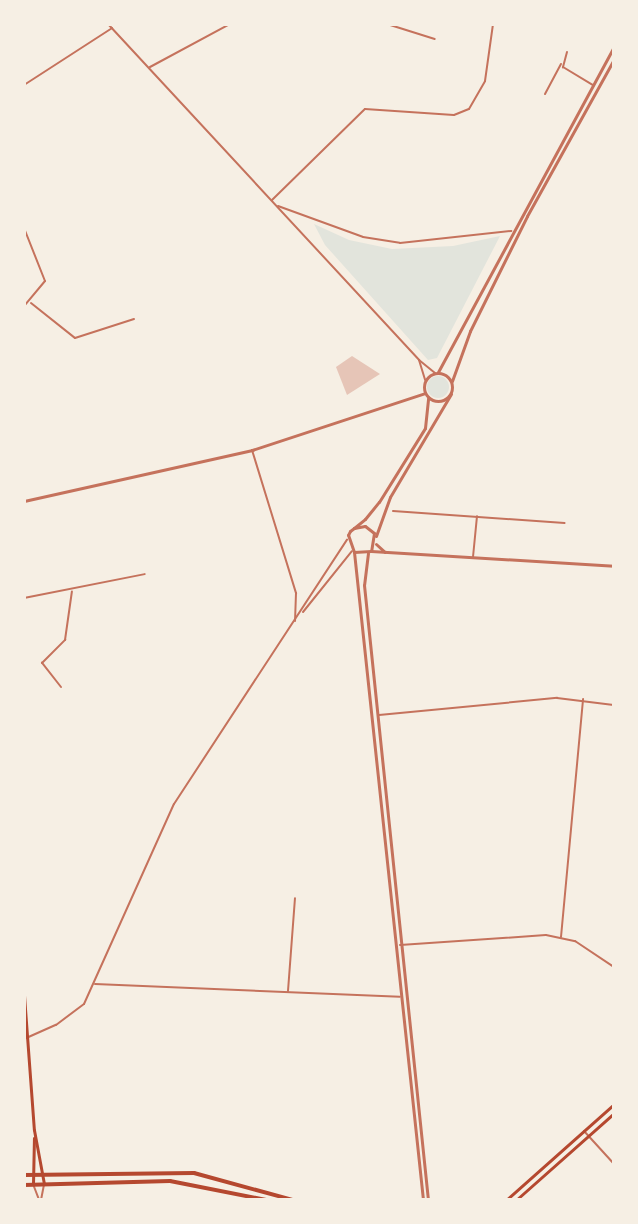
<!DOCTYPE html>
<html>
<head>
<meta charset="utf-8">
<style>
	body { margin:0 }
	#map { position:relative; width:638px; height:1224px; overflow:hidden; background:#f6efe4; font-family:"Alegreya Sans",sans-serif }
	div>[style] { position:absolute }
	[style*='--x'] { left:calc(var(--x)*1px); top:calc(var(--y)*1px); width:calc(var(--w)*1px); rotate:calc(var(--a)*1deg) }
	.green>* { inset:0; background:#e2e4dc }
	.round { border-radius:50% }
	.building>* { inset:0; background:#e6c5b7 }
	.minor>* { height:2px; margin:-1px; padding:0 1px; transform-origin:1px; border-radius:1px; background:#c5725c }
	.tertiary>* { height:3px; margin:-1.5px; padding:0 1.5px; transform-origin:1.5px; border-radius:1.5px; background:#c5725c }
	.tertiary>.ring { margin:-1.5px; padding:0; box-sizing:content-box; background:none; border:3px solid #c5725c; border-radius:50% }
	.secondary>* { height:3px; margin:-1.5px; padding:0 1.5px; transform-origin:1.5px; border-radius:1.5px; background:#b5482f }
	.primary>* { height:4px; margin:-2px; padding:0 2px; transform-origin:2px; border-radius:2px; background:#b5482f }
	span { translate:-50% -50%; white-space:nowrap; text-align:center; line-height:1.15; -webkit-text-stroke:4.5px #f6efe4; paint-order:stroke }
	.frame { position:absolute; inset:0; border:26px solid #f6efe4; pointer-events:none }
</style>
</head>
<body>
<div id="map">
	<div class="green">
		<div style="clip-path:polygon(314px 224px,349px 240px,392px 249px,453px 246px,500px 236px,437px 358px,428px 360px,325px 245px)"></div>
		<div class="round" style="left:427px;top:376px;width:22px;height:22px"></div>
	</div>
	<div class="building">
		<div style="clip-path:polygon(352px 356px,380px 374px,347px 395px,336px 367px)"></div>
	</div>
	<div class="minor">
		<div style="--x:108;--y:24;--w:458;--a:47.2"></div>
		<div style="--x:419;--y:360;--w:21;--a:73"></div>
		<div style="--x:387;--y:24;--w:50;--a:17.4"></div>
		<div style="--x:567;--y:52;--w:16;--a:105"></div>
		<div style="--x:563;--y:67;--w:35;--a:31"></div>
		<div style="--x:150;--y:67;--w:91;--a:-28.3"></div>
		<div style="--x:24;--y:85;--w:105;--a:-32.9"></div>
		<div style="--x:545;--y:94;--w:34;--a:-62"></div>
		<div style="--x:272;--y:200;--w:130;--a:-44.4"></div>
		<div style="--x:365;--y:109;--w:89;--a:3.9"></div>
		<div style="--x:454;--y:115;--w:16;--a:-22"></div>
		<div style="--x:469;--y:109;--w:32;--a:-60"></div>
		<div style="--x:485;--y:81;--w:58;--a:-82"></div>
		<div style="--x:278;--y:206;--w:90;--a:20"></div>
		<div style="--x:363;--y:237;--w:37;--a:9"></div>
		<div style="--x:400;--y:243;--w:112;--a:-6.2"></div>
		<div style="--x:24;--y:228;--w:57;--a:68.4"></div>
		<div style="--x:45;--y:281;--w:33;--a:130"></div>
		<div style="--x:31;--y:303;--w:56;--a:38.5"></div>
		<div style="--x:75;--y:338;--w:62;--a:-17.9"></div>
		<div style="--x:419;--y:360;--w:21;--a:39"></div>
		<div style="--x:252;--y:450;--w:150;--a:72.9"></div>
		<div style="--x:296;--y:593;--w:28;--a:92"></div>
		<div style="--x:393;--y:511;--w:172;--a:4"></div>
		<div style="--x:473;--y:557;--w:41;--a:-84.4"></div>
		<div style="--x:24;--y:598;--w:123;--a:-11.2"></div>
		<div style="--x:303;--y:612;--w:78;--a:-51.2"></div>
		<div style="--x:61;--y:687;--w:31;--a:-128"></div>
		<div style="--x:42;--y:663;--w:33;--a:-45"></div>
		<div style="--x:65;--y:640;--w:49;--a:-81.9"></div>
		<div style="--x:379;--y:715;--w:179;--a:-5.5"></div>
		<div style="--x:557;--y:698;--w:57;--a:7"></div>
		<div style="--x:561;--y:937;--w:239;--a:-84.7"></div>
		<div style="--x:400;--y:945;--w:146;--a:-3.9"></div>
		<div style="--x:546;--y:935;--w:30;--a:12"></div>
		<div style="--x:575;--y:941;--w:47;--a:33.7"></div>
		<div style="--x:95;--y:984;--w:305;--a:2.4"></div>
		<div style="--x:288;--y:991;--w:93;--a:-85.7"></div>
		<div style="--x:24;--y:1039;--w:35;--a:-24"></div>
		<div style="--x:56;--y:1025;--w:35;--a:-37"></div>
		<div style="--x:84;--y:1004;--w:219;--a:-65.8"></div>
		<div style="--x:174;--y:804;--w:316;--a:-56.8"></div>
		<div style="--x:584;--y:1131;--w:45;--a:47.7"></div>
		<div style="--x:33;--y:1184;--w:17;--a:69"></div>
		<div style="--x:41;--y:1200;--w:15;--a:-79"></div>
	</div>
	<div class="tertiary">
		<div style="--x:438;--y:372;--w:370;--a:-61.6"></div>
		<div class="ring" style="left:424px;top:373px;width:25px;height:25px"></div>
		<div style="--x:452;--y:381;--w:53;--a:-70.2"></div>
		<div style="--x:470;--y:331;--w:128;--a:-63.6"></div>
		<div style="--x:527;--y:216;--w:179;--a:-61"></div>
		<div style="--x:24;--y:501;--w:234;--a:-12.6"></div>
		<div style="--x:252;--y:450;--w:182;--a:-18.2"></div>
		<div style="--x:354;--y:528;--w:11;--a:-10"></div>
		<div style="--x:365;--y:526;--w:11;--a:38"></div>
		<div style="--x:374;--y:533;--w:18;--a:99"></div>
		<div style="--x:371;--y:551;--w:17;--a:177"></div>
		<div style="--x:354;--y:552;--w:18;--a:-109"></div>
		<div style="--x:348;--y:535;--w:4;--a:-63"></div>
		<div style="--x:350;--y:531;--w:5;--a:-37"></div>
		<div style="--x:354;--y:528;--w:14;--a:-39"></div>
		<div style="--x:365;--y:519;--w:22;--a:-51"></div>
		<div style="--x:379;--y:502;--w:87;--a:-58.1"></div>
		<div style="--x:425;--y:428;--w:31;--a:-84"></div>
		<div style="--x:376;--y:536;--w:41;--a:-70.3"></div>
		<div style="--x:390;--y:497;--w:120;--a:-59.4"></div>
		<div style="--x:376;--y:544;--w:12;--a:42"></div>
		<div style="--x:371;--y:551;--w:243;--a:3.5"></div>
		<div style="--x:354;--y:552;--w:652;--a:83.92"></div>
		<div style="--x:368;--y:553;--w:32;--a:97"></div>
		<div style="--x:364;--y:585;--w:618;--a:84.06"></div>
	</div>
	<div class="secondary">
		<div style="--x:24;--y:995;--w:135;--a:85.8"></div>
		<div style="--x:34;--y:1130;--w:55;--a:79.5"></div>
		<div style="--x:33;--y:1184;--w:46;--a:-88.8"></div>
		<div style="--x:506;--y:1200;--w:144;--a:-41.6"></div>
		<div style="--x:516;--y:1200;--w:131;--a:-41.6"></div>
	</div>
	<div class="primary">
		<div style="--x:24;--y:1175;--w:170;--a:-0.7"></div>
		<div style="--x:194;--y:1173;--w:103;--a:15.3"></div>
		<div style="--x:24;--y:1185;--w:146;--a:-1.6"></div>
		<div style="--x:170;--y:1181;--w:98;--a:11.2"></div>
	</div>
	<div class="frame"></div>
</div>
</body>
</html>
